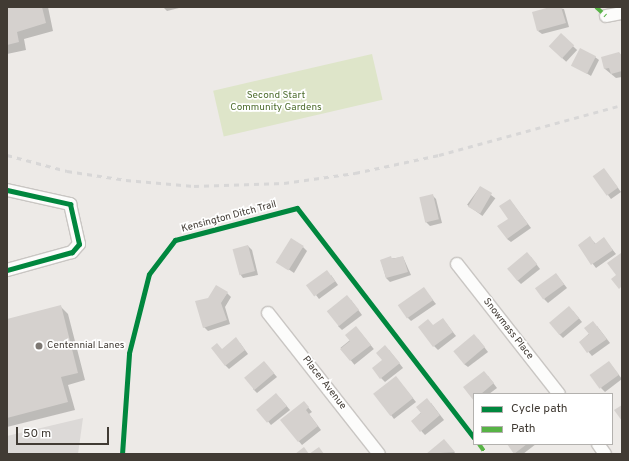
<!DOCTYPE html>
<html>
<head>
<meta charset="utf-8">
<style>
	body { margin:0 }
	#map { position:relative; width:629px; height:461px; overflow:hidden; background:#edeae7; font-family:Overpass,sans-serif }
	div>[style] { position:absolute }
	[style*='--x'] { left:calc(var(--x)*1px); top:calc(var(--y)*1px); width:calc(var(--w)*1px); rotate:calc(var(--a)*1deg) }
	.green>* { inset:0; background:#dee5c9; transform-origin:0 0 }
	.parking>* { inset:0; background:#dcd9d7 }
	.shadow>* { inset:0; background:#0003; transform-origin:0 0 }
	.building>* { inset:0; background:#d5d1ce; transform-origin:0 0 }
	.roads { filter:drop-shadow(1px 0 #c9c6c3) drop-shadow(-1px 0 #c9c6c3) drop-shadow(0 1px #c9c6c3) drop-shadow(0 -1px #c9c6c3) }
	.minor>* { height:12px; margin:-6px; padding:0 6px; transform-origin:6px; border-radius:6px; background:#fcfcfb }
	.rail>* { height:3px; margin-top:-1.5px; transform-origin:0; background:repeating-linear-gradient(90deg,#d8d7d7 0 5px,transparent 0 10px) }
	.quiet>* { height:4px; margin-top:-2px; transform-origin:0; background:repeating-linear-gradient(90deg,#57b346 0 8px,transparent 0 12px) }
	.cycleway>* { height:5px; margin:-2.5px; padding:0 2.5px; transform-origin:2.5px; border-radius:2.5px; background:#00873e }
	.dots>* { width:11px; height:11px; translate:-50% -50%; box-sizing:border-box; border:2px solid #fff; border-radius:50% }
	span { translate:-50% -50%; white-space:nowrap; text-align:center; line-height:1.15; -webkit-text-stroke:3.5px #fff; paint-order:stroke }
	.park-label { font-size:10px; color:#4e6d2e }
	.street-label { font-size:10px; color:#413b34 }
	.poi-label { font-size:10px; color:#413b34 }
	.left { translate:0 -50%; text-align:left }
	.frame { position:absolute; inset:0; border:8px solid #413b34; pointer-events:none }
	.legend { position:absolute; left:473px; top:393px; width:140px; height:52px; box-sizing:border-box; background:#fff; border:1px solid #b3b1ae; margin:0; padding:5px 7px; list-style:none; font-size:12px; color:#413b34 }
	.legend li { display:flex; align-items:center; gap:8px; height:20px }
	.legend b { width:20px; border:1px solid #b3b1ae }
	.scale { position:absolute; left:16px; top:427px; width:93px; height:18px; box-sizing:border-box; border:2px solid #413b34; border-top:0; padding-left:5px; font-size:12px; line-height:14px; white-space:nowrap; color:#413b34; -webkit-text-stroke:3px #fff; paint-order:stroke }
</style>
</head>
<body>
<div id="map">
	<div class="green">
		<div style="left:372px;top:54px;width:47px;height:163px;rotate:77deg"></div>
	</div>
	<div class="parking">
		<div style="clip-path:polygon(83px 418px,78px 454px,7px 454px,7px 436px)"></div>
	</div>
	<div class="shadow">
		<div style="clip-path:polygon(7px 7px,48px 7px,53px 31px,24px 39px,26px 50px,7px 54px)"></div>
		<div style="clip-path:polygon(163px 7px,183px 7px,167px 11px)"></div>
		<div style="clip-path:polygon(554px 7px,564px 9px,569px 27px,542px 34px,538px 31px)"></div>
		<div style="left:561px;top:35px;width:22px;height:16px;rotate:43deg"></div>
		<div style="clip-path:polygon(619px 53px,622px 56px,622px 77px,616px 78px,605px 69px,602px 58px)"></div>
		<div style="clip-path:polygon(595px 57px,599px 60px,591px 76px,573px 65px)"></div>
		<div style="clip-path:polygon(607px 173px,621px 192px,611px 199px,608px 195px)"></div>
		<div style="left:480px;top:187px;width:19px;height:22px;rotate:36deg"></div>
		<div style="clip-path:polygon(432px 195px,436px 199px,442px 223px,430px 226px,426px 222px)"></div>
		<div style="clip-path:polygon(513px 204px,531px 228px,511px 242px,507px 239px)"></div>
		<div style="clip-path:polygon(590px 238px,596px 244px,604px 239px,616px 254px,596px 268px,579px 246px)"></div>
		<div style="clip-path:polygon(248px 246px,252px 250px,258px 275px,243px 278px,240px 274px)"></div>
		<div style="clip-path:polygon(303px 247px,307px 251px,294px 273px,278px 262px)"></div>
		<div style="clip-path:polygon(621px 254px,622px 255px,622px 291px,618px 275px)"></div>
		<div style="clip-path:polygon(403px 257px,411px 275px,390px 282px,386px 278px,381px 260px)"></div>
		<div style="clip-path:polygon(531px 257px,540px 269px,521px 284px,517px 280px)"></div>
		<div style="clip-path:polygon(556px 274px,567px 288px,548px 303px,544px 299px)"></div>
		<div style="clip-path:polygon(331px 275px,338px 285px,319px 299px,316px 295px)"></div>
		<div style="clip-path:polygon(424px 289px,436px 304px,411px 321px,407px 317px)"></div>
		<div style="clip-path:polygon(227px 293px,231px 297px,225px 307px,230px 324px,208px 331px,204px 327px)"></div>
		<div style="clip-path:polygon(351px 300px,362px 315px,342px 330px,338px 326px)"></div>
		<div style="clip-path:polygon(60px 306px,68px 314px,85px 380px,68px 385px,75px 410px,7px 427px,7px 320px)"></div>
		<div style="clip-path:polygon(573px 311px,582px 322px,563px 338px,559px 334px)"></div>
		<div style="clip-path:polygon(446px 323px,456px 336px,438px 350px,434px 346px,433px 326px)"></div>
		<div style="clip-path:polygon(597px 326px,610px 343px,592px 356px,580px 342px)"></div>
		<div style="left:360px;top:332px;width:22px;height:25px;rotate:51deg"></div>
		<div style="clip-path:polygon(478px 339px,488px 352px,468px 367px,464px 364px)"></div>
		<div style="clip-path:polygon(240px 343px,248px 354px,229px 369px,225px 365px,222px 350px)"></div>
		<div style="clip-path:polygon(389px 350px,403px 368px,385px 382px,381px 378px,383px 360px)"></div>
		<div style="clip-path:polygon(264px 362px,277px 377px,257px 393px,253px 389px)"></div>
		<div style="clip-path:polygon(609px 362px,622px 379px,605px 392px,601px 388px)"></div>
		<div style="clip-path:polygon(488px 376px,497px 388px,489px 394px,474px 394px,474px 399px,465px 388px)"></div>
		<div style="clip-path:polygon(399px 381px,416px 402px,394px 419px,391px 415px)"></div>
		<div style="clip-path:polygon(280px 398px,290px 410px,271px 425px,258px 409px)"></div>
		<div style="clip-path:polygon(431px 403px,444px 420px,425px 435px,412px 421px)"></div>
		<div style="clip-path:polygon(307px 406px,312px 412px,309px 414px,321px 430px,302px 445px,281px 420px)"></div>
		<div style="clip-path:polygon(444px 441px,456px 454px,428px 454px)"></div>
		<div style="clip-path:polygon(508px 444px,536px 444px,523px 454px,516px 454px)"></div>
	</div>
	<div class="building">
		<div style="clip-path:polygon(7px 7px,42px 7px,46px 23px,17px 32px,19px 42px,7px 45px)"></div>
		<div style="clip-path:polygon(550px 7px,561px 7px,566px 23px,537px 31px,532px 12px)"></div>
		<div style="left:561px;top:33px;width:18px;height:18px;rotate:43deg"></div>
		<div style="left:580px;top:48px;width:18px;height:20px;rotate:27deg"></div>
		<div style="clip-path:polygon(619px 52px,622px 56px,622px 71px,611px 74px,609px 68px,604px 69px,601px 57px)"></div>
		<div style="left:604px;top:168px;width:24px;height:14px;rotate:54deg"></div>
		<div style="left:480px;top:186px;width:14px;height:24px;rotate:30deg"></div>
		<div style="left:433px;top:194px;width:26px;height:14px;rotate:77deg"></div>
		<div style="clip-path:polygon(510px 199px,528px 224px,507px 239px,497px 226px,508px 219px,499px 206px)"></div>
		<div style="clip-path:polygon(590px 236px,595px 244px,604px 237px,613px 250px,591px 265px,578px 245px)"></div>
		<div style="left:291px;top:238px;width:15px;height:29px;rotate:32deg"></div>
		<div style="left:248px;top:245px;width:27px;height:16px;rotate:75deg"></div>
		<div style="left:527px;top:252px;width:16px;height:26px;rotate:50deg"></div>
		<div style="clip-path:polygon(621px 253px,622px 286px,619px 289px,611px 279px,616px 275px,607px 263px)"></div>
		<div style="clip-path:polygon(391px 256px,392px 259px,403px 256px,408px 272px,386px 278px,380px 260px)"></div>
		<div style="left:327px;top:270px;width:14px;height:26px;rotate:54deg"></div>
		<div style="left:556px;top:273px;width:14px;height:26px;rotate:54deg"></div>
		<div style="clip-path:polygon(216px 285px,228px 292px,221px 303px,227px 320px,203px 328px,195px 301px,208px 298px)"></div>
		<div style="left:424px;top:287px;width:16px;height:32px;rotate:55deg"></div>
		<div style="left:347px;top:295px;width:19px;height:26px;rotate:51deg"></div>
		<div style="clip-path:polygon(61px 305px,78px 373px,61px 377px,68px 402px,7px 418px,7px 319px)"></div>
		<div style="left:569px;top:306px;width:16px;height:26px;rotate:50deg"></div>
		<div style="clip-path:polygon(443px 318px,453px 332px,433px 347px,418px 327px,428px 319px,433px 325px)"></div>
		<div style="clip-path:polygon(593px 321px,607px 339px,587px 353px,579px 342px,589px 334px,584px 328px)"></div>
		<div style="clip-path:polygon(356px 326px,371px 345px,350px 361px,340px 349px,350px 341px,345px 335px)"></div>
		<div style="left:474px;top:334px;width:17px;height:27px;rotate:50deg"></div>
		<div style="clip-path:polygon(236px 337px,245px 350px,225px 366px,211px 348px,217px 343px,222px 349px)"></div>
		<div style="clip-path:polygon(385px 345px,400px 363px,380px 379px,372px 368px,382px 360px,376px 353px)"></div>
		<div style="left:264px;top:361px;width:16px;height:26px;rotate:50deg"></div>
		<div style="left:609px;top:361px;width:17px;height:24px;rotate:54deg"></div>
		<div style="clip-path:polygon(484px 371px,494px 383px,481px 394px,474px 394px,474px 401px,463px 387px)"></div>
		<div style="left:396px;top:376px;width:28px;height:29px;rotate:52deg"></div>
		<div style="left:276px;top:393px;width:17px;height:26px;rotate:50deg"></div>
		<div style="clip-path:polygon(427px 398px,440px 415px,420px 432px,411px 421px,421px 413px,416px 407px)"></div>
		<div style="clip-path:polygon(304px 401px,309px 407px,306px 410px,318px 426px,298px 442px,280px 420px)"></div>
		<div style="clip-path:polygon(622px 405px,622px 421px,614px 410px)"></div>
		<div style="clip-path:polygon(444px 439px,455px 452px,426px 454px)"></div>
		<div style="clip-path:polygon(507px 444px,527px 444px,514px 454px)"></div>
		<div style="clip-path:polygon(304px 447px,309px 454px,295px 454px)"></div>
		<div style="clip-path:polygon(319px 447px,324px 454px,309px 454px)"></div>
	</div>
	<div class="roads">
		<div class="minor">
			<div style="--x:606;--y:16;--w:16;--a:-11"></div>
			<div style="--x:7;--y:190;--w:65;--a:12.5"></div>
			<div style="--x:70;--y:204;--w:41;--a:77.3"></div>
			<div style="--x:79;--y:244;--w:11;--a:131"></div>
			<div style="--x:72;--y:252;--w:67;--a:164.5"></div>
			<div style="--x:457;--y:264;--w:165;--a:51.9"></div>
			<div style="--x:268;--y:313;--w:179;--a:51.8"></div>
			<div style="--x:598;--y:444;--w:12;--a:55"></div>
		</div>
	</div>
	<div class="rail">
		<div style="--x:7;--y:155;--w:62;--a:14.9"></div>
		<div style="--x:67;--y:171;--w:60;--a:8.7"></div>
		<div style="--x:126;--y:180;--w:68;--a:5"></div>
		<div style="--x:194;--y:186;--w:90;--a:-1.9"></div>
		<div style="--x:284;--y:183;--w:72;--a:-8"></div>
		<div style="--x:355;--y:173;--w:86;--a:-12.1"></div>
		<div style="--x:439;--y:155;--w:190;--a:-15.3"></div>
	</div>
	<div class="quiet">
		<div style="--x:596;--y:7;--w:13;--a:42"></div>
		<div style="--x:479;--y:444;--w:12;--a:55"></div>
	</div>
	<div class="cycleway">
		<div style="--x:7;--y:190;--w:65;--a:12.5"></div>
		<div style="--x:70;--y:204;--w:41;--a:77.3"></div>
		<div style="--x:79;--y:244;--w:11;--a:131"></div>
		<div style="--x:72;--y:252;--w:67;--a:164.5"></div>
		<div style="--x:122;--y:454;--w:101;--a:-86"></div>
		<div style="--x:129;--y:353;--w:81;--a:-75.8"></div>
		<div style="--x:149;--y:274;--w:43;--a:-52.6"></div>
		<div style="--x:175;--y:240;--w:126;--a:-14.7"></div>
		<div style="--x:297;--y:208;--w:290;--a:52.4"></div>
	</div>
	<div class="dots">
		<div style="left:39px;top:346px;background:#7d7873"></div>
	</div>
	<div class="park-label">
		<span style="left:276px;top:101px">Second Start<br>Community Gardens</span>
	</div>
	<div class="street-label">
		<span style="left:229px;top:217px;rotate:-15deg">Kensington Ditch Trail</span>
		<span style="left:508px;top:329px;rotate:52deg">Snowmass Place</span>
		<span style="left:324px;top:383px;rotate:52deg">Placer Avenue</span>
	</div>
	<div class="poi-label">
		<span class="left" style="left:47px;top:346px">Centennial Lanes</span>
	</div>
	<div class="frame"></div>
	<ul class="legend">
	<li><b style="height:5px;background:#00873e"></b>Cycle path</li>
	<li><b style="height:5px;background:#57b346"></b>Path</li>
	</ul>
	<div class="scale">50 m</div>
</div>
</body>
</html>
